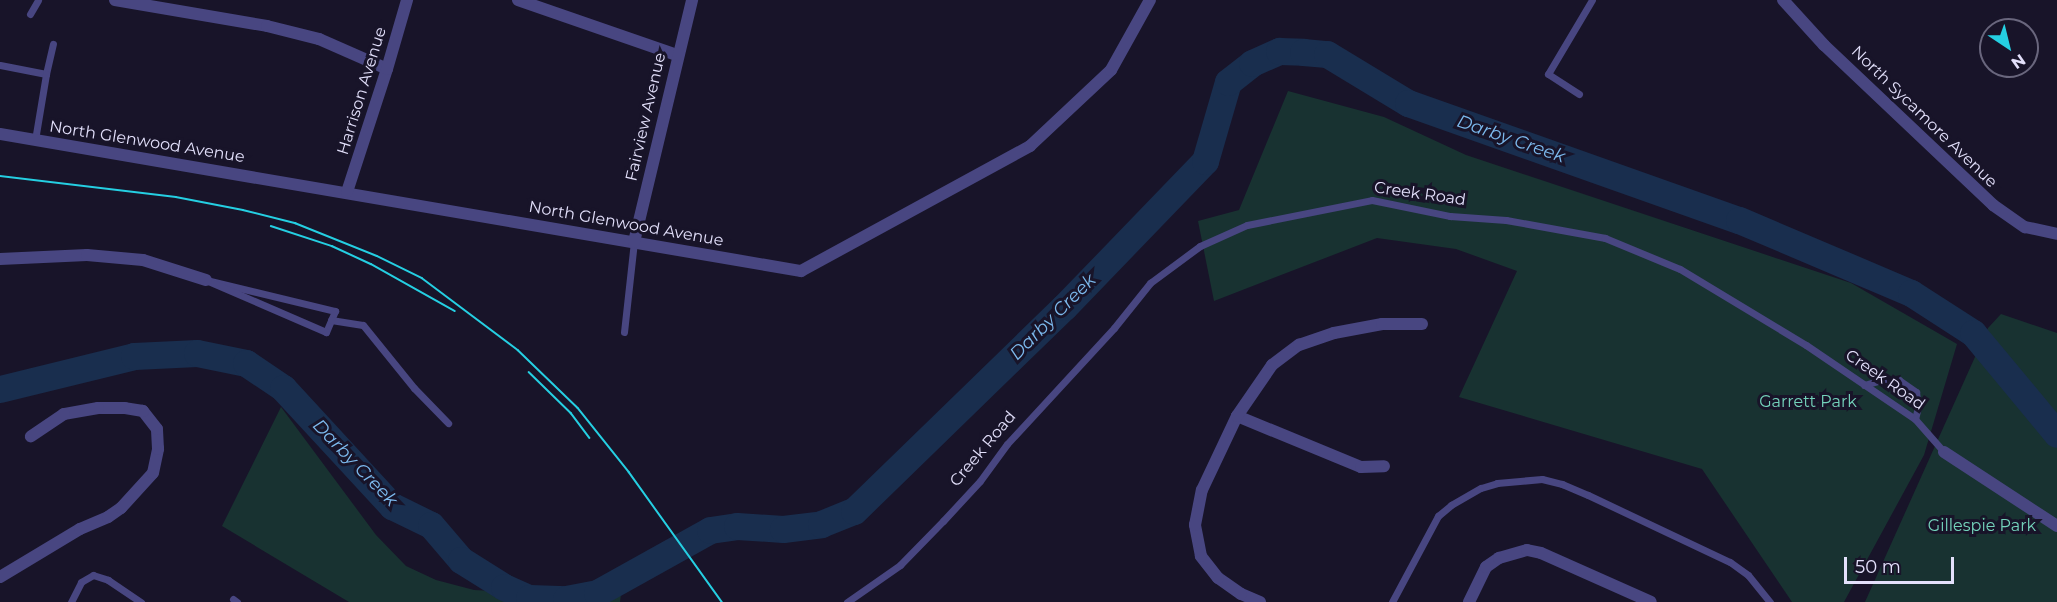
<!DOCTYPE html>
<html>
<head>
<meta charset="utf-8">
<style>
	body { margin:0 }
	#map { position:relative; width:2057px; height:602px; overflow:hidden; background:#181429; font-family:Montserrat,sans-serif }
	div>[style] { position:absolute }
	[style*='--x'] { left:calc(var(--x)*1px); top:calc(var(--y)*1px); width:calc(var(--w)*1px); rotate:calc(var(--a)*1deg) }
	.green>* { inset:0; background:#183231 }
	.river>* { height:27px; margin:-13.5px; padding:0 13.5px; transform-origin:13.5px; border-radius:13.5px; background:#192e4e }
	.service>* { height:7px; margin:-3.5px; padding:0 3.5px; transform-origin:3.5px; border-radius:3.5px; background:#484681 }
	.minor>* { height:12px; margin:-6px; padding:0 6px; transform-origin:6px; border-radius:6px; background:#484681 }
	.tram>* { height:1.5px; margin:-0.75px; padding:0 0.75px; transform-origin:0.75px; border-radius:0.75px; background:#25cfe2 }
	span { translate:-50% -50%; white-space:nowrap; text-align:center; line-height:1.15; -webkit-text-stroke:6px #181429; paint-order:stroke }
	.street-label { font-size:16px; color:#e3e0fb }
	.park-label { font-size:16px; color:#74d3bb }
	.water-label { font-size:18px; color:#7cb9ed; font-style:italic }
	.north { position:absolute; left:1979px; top:18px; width:60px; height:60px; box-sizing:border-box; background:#181429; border:2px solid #69667d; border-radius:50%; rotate:145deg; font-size:16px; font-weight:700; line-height:24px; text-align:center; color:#e3e0fb }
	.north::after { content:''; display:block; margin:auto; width:21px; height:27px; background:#25cfe2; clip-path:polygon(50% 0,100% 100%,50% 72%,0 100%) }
	.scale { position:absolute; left:1844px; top:557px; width:110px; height:27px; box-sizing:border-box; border:3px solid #e3e0fb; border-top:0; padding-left:8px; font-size:18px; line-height:21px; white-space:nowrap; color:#e3e0fb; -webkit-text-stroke:4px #181429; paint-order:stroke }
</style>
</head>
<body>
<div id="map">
	<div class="green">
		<div style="clip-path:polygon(1288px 91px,1384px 117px,1466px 155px,1851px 283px,1957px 344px,1924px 455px,1844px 602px,1792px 602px,1702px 469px,1459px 397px,1517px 271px,1456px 249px,1377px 238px,1214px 301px,1198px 221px,1239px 210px)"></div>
		<div style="clip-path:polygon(2001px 314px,2057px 333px,2057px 602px,1865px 602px,1988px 328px)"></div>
		<div style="clip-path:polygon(281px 407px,376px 535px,406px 566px,436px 580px,474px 590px,550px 594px,583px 583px,623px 578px,620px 602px,349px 602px,222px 526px)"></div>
	</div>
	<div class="river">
		<div style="--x:0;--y:389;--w:138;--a:-13.8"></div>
		<div style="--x:134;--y:356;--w:63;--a:-2.7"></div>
		<div style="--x:197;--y:353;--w:50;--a:11.5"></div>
		<div style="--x:246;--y:363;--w:45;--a:34"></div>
		<div style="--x:283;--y:388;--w:161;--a:47.3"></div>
		<div style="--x:392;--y:506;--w:43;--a:26"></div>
		<div style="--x:431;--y:525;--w:46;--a:49.4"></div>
		<div style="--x:461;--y:560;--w:51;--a:32.1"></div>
		<div style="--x:504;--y:587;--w:27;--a:24"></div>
		<div style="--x:529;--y:598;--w:37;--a:2"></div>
		<div style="--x:566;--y:599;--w:32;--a:-11"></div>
		<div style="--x:597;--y:593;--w:129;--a:-29.1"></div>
		<div style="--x:710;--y:530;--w:27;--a:-8"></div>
		<div style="--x:737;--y:526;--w:46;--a:3.7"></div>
		<div style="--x:783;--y:529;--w:38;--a:-7"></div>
		<div style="--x:821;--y:524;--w:35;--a:-22"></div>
		<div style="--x:854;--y:511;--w:293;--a:-44.2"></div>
		<div style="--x:1064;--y:307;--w:203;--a:-46"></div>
		<div style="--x:1205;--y:161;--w:82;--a:-73.8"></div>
		<div style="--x:1228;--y:82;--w:31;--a:-38"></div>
		<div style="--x:1252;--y:63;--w:30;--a:-24"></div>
		<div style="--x:1279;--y:51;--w:24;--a:2"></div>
		<div style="--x:1303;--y:52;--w:24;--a:5"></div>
		<div style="--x:1327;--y:54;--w:95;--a:31.2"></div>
		<div style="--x:1408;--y:103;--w:351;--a:19.5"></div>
		<div style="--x:1739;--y:220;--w:187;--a:23"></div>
		<div style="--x:1911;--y:293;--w:74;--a:32.8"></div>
		<div style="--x:1973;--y:333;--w:131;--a:50.3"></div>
	</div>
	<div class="service">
		<div style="--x:30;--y:14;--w:16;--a:-60"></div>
		<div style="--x:0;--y:65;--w:47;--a:11.1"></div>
		<div style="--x:46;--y:74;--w:31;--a:-77"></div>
		<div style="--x:1579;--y:94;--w:37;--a:-147"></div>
		<div style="--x:1548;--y:74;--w:86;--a:-59.3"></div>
		<div style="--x:35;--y:140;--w:67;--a:-80.5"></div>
		<div style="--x:206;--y:280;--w:133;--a:13.5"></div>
		<div style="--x:335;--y:311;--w:23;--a:113"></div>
		<div style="--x:326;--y:332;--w:131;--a:-156.6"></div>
		<div style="--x:331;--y:320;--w:32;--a:9"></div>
		<div style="--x:363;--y:325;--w:81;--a:51"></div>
		<div style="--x:414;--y:388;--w:49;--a:45.8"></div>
		<div style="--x:624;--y:332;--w:91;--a:-83.7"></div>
		<div style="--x:1864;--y:385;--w:15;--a:-16"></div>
		<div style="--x:1878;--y:381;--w:21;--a:-3"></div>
		<div style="--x:1899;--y:380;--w:21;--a:35"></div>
		<div style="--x:1916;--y:392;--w:15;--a:82"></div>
		<div style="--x:1918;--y:407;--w:12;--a:104"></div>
		<div style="--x:233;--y:599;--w:5;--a:37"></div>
		<div style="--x:71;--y:602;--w:22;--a:-63"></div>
		<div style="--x:81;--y:582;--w:14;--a:-30"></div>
		<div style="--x:93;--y:575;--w:16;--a:18"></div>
		<div style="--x:108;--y:580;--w:40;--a:34"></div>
		<div style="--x:847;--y:602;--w:65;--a:-34.9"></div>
		<div style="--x:900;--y:565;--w:62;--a:-45.7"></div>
		<div style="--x:943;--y:521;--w:54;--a:-47.2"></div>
		<div style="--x:980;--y:481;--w:46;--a:-53.9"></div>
		<div style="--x:1007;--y:444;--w:158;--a:-47.3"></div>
		<div style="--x:1114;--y:328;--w:58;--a:-51.3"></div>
		<div style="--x:1150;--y:283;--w:62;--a:-36.5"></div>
		<div style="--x:1200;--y:246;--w:51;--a:-24.1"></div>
		<div style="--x:1247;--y:225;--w:127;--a:-11.3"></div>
		<div style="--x:1372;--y:200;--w:80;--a:11.6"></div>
		<div style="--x:1450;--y:216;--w:56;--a:4.1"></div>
		<div style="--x:1506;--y:220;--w:101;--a:10.3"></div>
		<div style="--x:1605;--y:238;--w:81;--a:22.5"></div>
		<div style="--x:1680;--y:269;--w:147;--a:31.1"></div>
		<div style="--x:1806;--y:345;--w:132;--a:34.2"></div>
		<div style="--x:1915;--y:419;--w:44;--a:48.7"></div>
		<div style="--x:1392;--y:602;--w:98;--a:-61.9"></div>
		<div style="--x:1438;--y:516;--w:17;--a:-40"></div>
		<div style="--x:1451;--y:505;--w:34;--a:-30"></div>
		<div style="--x:1481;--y:488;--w:17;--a:-17"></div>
		<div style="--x:1497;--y:483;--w:45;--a:-5.1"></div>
		<div style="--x:1542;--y:479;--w:21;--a:14"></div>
		<div style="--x:1562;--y:484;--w:28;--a:23"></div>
		<div style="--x:1588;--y:495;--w:157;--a:25.3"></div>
		<div style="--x:1730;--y:562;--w:22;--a:36"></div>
		<div style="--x:1748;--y:575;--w:35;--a:51"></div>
	</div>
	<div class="minor">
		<div style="--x:115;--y:0;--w:154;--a:9.7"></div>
		<div style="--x:267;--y:26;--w:54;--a:14"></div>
		<div style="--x:319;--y:39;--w:74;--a:23.8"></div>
		<div style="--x:518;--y:0;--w:168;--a:19.1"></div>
		<div style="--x:1783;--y:0;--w:61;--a:47.7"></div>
		<div style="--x:1824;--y:45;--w:233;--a:43.4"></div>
		<div style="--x:1993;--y:205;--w:39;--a:35"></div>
		<div style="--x:2025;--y:227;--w:33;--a:12"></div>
		<div style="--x:0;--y:134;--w:813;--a:9.71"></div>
		<div style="--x:801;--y:271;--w:261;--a:-28.6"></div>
		<div style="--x:1030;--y:146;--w:111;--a:-43.2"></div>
		<div style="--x:1111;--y:70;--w:80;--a:-60.9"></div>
		<div style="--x:347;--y:192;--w:129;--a:-72"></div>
		<div style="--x:387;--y:69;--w:72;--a:-73.8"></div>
		<div style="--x:634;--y:242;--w:249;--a:-76.5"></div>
		<div style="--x:0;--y:259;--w:87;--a:-2.6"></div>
		<div style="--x:87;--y:255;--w:56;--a:5.1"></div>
		<div style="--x:143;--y:260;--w:66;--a:17.6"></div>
		<div style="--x:1237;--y:416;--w:134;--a:22.4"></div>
		<div style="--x:1361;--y:467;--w:23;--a:-2"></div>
		<div style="--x:1944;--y:452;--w:135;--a:33.2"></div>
		<div style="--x:0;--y:577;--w:93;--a:-31"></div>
		<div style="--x:80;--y:529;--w:30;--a:-23"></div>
		<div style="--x:108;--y:517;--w:16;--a:-35"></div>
		<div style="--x:121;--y:508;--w:47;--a:-47.6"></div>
		<div style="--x:153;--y:473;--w:25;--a:-78"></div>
		<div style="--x:158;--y:449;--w:20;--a:-93"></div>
		<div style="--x:157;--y:429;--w:23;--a:-128"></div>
		<div style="--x:143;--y:411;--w:18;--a:-171"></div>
		<div style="--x:125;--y:408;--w:27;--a:180"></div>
		<div style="--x:98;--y:408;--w:35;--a:170"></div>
		<div style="--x:64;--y:414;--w:40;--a:146"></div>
		<div style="--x:1260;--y:602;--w:21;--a:-157"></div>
		<div style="--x:1241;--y:594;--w:28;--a:-145"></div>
		<div style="--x:1218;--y:578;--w:28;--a:-128"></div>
		<div style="--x:1201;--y:556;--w:32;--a:-101"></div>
		<div style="--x:1195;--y:525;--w:36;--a:-79"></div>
		<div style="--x:1202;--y:490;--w:82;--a:-64.7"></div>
		<div style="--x:1237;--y:416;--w:62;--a:-55.5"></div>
		<div style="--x:1272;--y:365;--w:34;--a:-37"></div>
		<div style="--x:1299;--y:345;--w:37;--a:-19"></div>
		<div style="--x:1334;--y:333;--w:49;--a:-10.6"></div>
		<div style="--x:1382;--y:324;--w:40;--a:0"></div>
		<div style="--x:1469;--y:602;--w:39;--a:-64"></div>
		<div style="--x:1486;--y:567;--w:16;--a:-35"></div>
		<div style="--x:1499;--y:558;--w:29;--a:-16"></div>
		<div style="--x:1527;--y:550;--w:14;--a:12"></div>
		<div style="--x:1541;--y:553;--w:120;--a:24"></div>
	</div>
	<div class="tram">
		<div style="--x:0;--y:176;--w:177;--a:6.8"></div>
		<div style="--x:176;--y:197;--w:68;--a:11"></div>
		<div style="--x:243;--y:210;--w:54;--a:14"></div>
		<div style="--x:295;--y:223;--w:88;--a:21.9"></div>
		<div style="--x:377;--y:256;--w:50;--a:26.1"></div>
		<div style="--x:422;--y:278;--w:120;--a:36.9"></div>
		<div style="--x:518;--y:350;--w:83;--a:44"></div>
		<div style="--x:578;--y:408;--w:82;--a:51.4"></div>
		<div style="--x:629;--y:472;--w:160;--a:54.4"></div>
		<div style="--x:271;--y:226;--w:64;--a:18.2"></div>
		<div style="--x:332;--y:246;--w:43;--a:24.8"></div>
		<div style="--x:371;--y:264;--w:96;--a:29.2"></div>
		<div style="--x:529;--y:372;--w:59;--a:44.3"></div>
		<div style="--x:571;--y:413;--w:31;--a:53"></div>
	</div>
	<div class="street-label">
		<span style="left:362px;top:91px;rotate:-73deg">Harrison Avenue</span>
		<span style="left:646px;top:117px;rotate:-77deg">Fairview Avenue</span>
		<span style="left:1924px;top:117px;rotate:44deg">North Sycamore Avenue</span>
		<span style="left:147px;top:142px;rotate:9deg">North Glenwood Avenue</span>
		<span style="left:1420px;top:194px;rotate:8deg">Creek Road</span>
		<span style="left:626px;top:224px;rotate:10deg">North Glenwood Avenue</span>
		<span style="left:1885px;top:380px;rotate:35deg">Creek Road</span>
		<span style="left:983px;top:449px;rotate:-50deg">Creek Road</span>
	</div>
	<div class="park-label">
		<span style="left:1808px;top:402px">Garrett Park</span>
		<span style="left:1982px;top:526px">Gillespie Park</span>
	</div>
	<div class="water-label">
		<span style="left:1511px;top:139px;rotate:19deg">Darby Creek</span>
		<span style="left:1053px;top:317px;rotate:-45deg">Darby Creek</span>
		<span style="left:355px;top:463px;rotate:46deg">Darby Creek</span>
	</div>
	<div class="north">N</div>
	<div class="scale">50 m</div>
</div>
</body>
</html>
